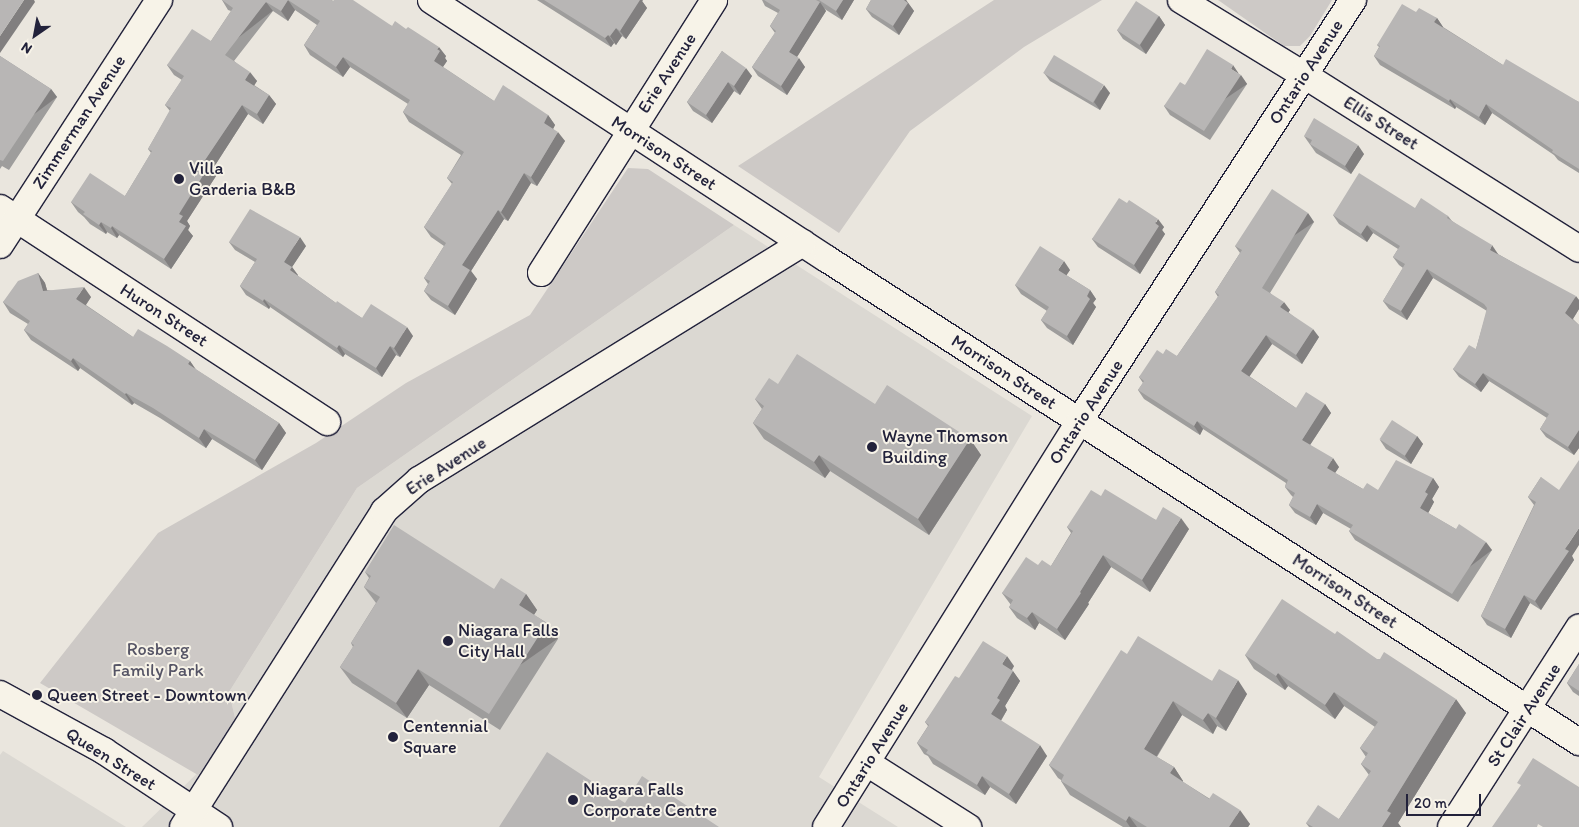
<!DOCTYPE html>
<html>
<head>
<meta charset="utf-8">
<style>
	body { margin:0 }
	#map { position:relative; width:1579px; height:827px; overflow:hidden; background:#eae6de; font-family:Itim,sans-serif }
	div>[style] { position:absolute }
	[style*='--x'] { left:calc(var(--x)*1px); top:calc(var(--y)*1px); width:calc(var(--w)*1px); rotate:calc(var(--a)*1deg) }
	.built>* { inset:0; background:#dbd8d2 }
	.green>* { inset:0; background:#cdc9c6 }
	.roads { filter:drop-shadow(1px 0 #22223b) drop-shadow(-1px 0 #22223b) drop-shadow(0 1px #22223b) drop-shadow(0 -1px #22223b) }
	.minor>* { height:26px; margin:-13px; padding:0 13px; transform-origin:13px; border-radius:13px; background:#f7f3e8 }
	.wall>* { inset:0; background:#9e9d9c }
	.shaded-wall>* { inset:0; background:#817f7f; transform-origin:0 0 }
	.building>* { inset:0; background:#b8b6b5; transform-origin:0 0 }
	.dots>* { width:14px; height:14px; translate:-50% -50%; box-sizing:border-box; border:2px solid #f7f3e8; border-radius:50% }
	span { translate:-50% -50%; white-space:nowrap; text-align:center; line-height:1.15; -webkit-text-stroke:4px #f7f3e8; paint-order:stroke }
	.street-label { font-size:18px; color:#22223b }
	.poi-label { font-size:18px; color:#22223b }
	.left { translate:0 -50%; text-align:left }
	.park-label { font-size:18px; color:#555465 }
	.north { position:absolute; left:10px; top:10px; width:50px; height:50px; -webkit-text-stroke:4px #f7f3e8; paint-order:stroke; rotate:213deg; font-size:14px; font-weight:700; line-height:20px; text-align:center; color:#22223b }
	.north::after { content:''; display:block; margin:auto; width:18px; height:22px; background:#22223b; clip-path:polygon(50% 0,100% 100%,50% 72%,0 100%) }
	.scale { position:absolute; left:1406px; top:794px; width:75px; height:22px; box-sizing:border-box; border:2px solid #22223b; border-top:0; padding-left:6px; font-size:15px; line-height:18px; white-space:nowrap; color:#22223b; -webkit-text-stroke:4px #f7f3e8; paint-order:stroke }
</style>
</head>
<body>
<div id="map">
	<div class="built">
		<div style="clip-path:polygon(734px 225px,1032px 416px,819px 777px,898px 827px,142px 827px,217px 754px,236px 722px,229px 692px,357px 488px)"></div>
		<div style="clip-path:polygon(3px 751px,126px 827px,0 827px,0 755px)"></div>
	</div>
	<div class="green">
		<div style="clip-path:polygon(994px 0,1102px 0,1024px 47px,910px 131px,839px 233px,738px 166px)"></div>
		<div style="clip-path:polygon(1218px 0,1332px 0,1310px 36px,1300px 46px,1284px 46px)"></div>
		<div style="clip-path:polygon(628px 168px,648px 169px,734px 225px,357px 488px,229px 692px,236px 722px,217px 754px,198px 775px,40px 683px,158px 533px,316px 443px,406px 383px,530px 315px)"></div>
	</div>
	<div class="roads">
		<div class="minor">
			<div style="--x:431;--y:0;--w:473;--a:33.2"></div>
			<div style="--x:827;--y:259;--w:894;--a:32.71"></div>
			<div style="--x:1181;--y:0;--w:144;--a:31.4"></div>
			<div style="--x:1304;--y:75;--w:325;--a:32.3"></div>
			<div style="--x:0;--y:208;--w:391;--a:33.2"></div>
			<div style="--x:0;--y:245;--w:292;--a:-57"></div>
			<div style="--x:541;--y:273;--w:323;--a:-57.6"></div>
			<div style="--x:0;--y:694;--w:119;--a:28.7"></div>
			<div style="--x:104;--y:751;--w:138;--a:33.5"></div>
			<div style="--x:867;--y:763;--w:120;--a:32.4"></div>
			<div style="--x:183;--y:827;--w:375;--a:-57.5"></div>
			<div style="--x:384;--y:511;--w:47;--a:-41.5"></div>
			<div style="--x:419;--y:480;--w:451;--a:-31.7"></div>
			<div style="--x:826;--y:827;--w:480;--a:-58"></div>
			<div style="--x:1080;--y:420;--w:501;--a:-56.98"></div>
			<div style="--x:1451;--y:827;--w:237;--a:-57.3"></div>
		</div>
	</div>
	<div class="wall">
		<div style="clip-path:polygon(222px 0,331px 0,392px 26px,446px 56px,445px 58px,447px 61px,443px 67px,494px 101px,548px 115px,555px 125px,553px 129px,565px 141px,537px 186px,531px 183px,508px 221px,504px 219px,471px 271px,477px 279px,455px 315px,431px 300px,424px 291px,428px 284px,424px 278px,444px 246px,431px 237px,424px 227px,452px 184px,447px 178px,461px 155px,409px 122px,403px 112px,408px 104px,350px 67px,343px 77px,310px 55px,304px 45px,317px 25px,295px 10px,288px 21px,273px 11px,234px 61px,257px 81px,254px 85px,269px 95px,276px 104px,263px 124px,248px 114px,212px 170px,216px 176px,187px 221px,190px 226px,188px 230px,193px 236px,171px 269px,119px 235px,117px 238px,107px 232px,106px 234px,90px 224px,84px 217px,78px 212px,71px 202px,125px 196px,151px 153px,148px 149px,170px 111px,165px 105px,182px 80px,174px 75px,167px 65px,211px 41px,231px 11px,228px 10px)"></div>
		<div style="clip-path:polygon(537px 0,643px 0,642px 1px,647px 8px,626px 39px,622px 36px,616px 45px,614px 43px,611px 47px)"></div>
		<div style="clip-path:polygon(762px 0,854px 0,842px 20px,823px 8px,826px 11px,797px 57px,805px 67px,787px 95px,758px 76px,752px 67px,775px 33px,770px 26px,778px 13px,765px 6px)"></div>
		<div style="clip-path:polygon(871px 0,906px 0,914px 11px,899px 35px,872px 17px,866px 9px)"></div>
		<div style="clip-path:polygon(1416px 12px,1437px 18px,1443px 27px,1503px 65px,1579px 102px,1579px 173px,1558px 160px,1554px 155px,1492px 113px,1485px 125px,1456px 107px,1455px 109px,1380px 65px,1374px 56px,1379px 47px,1377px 45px)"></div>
		<div style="clip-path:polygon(1159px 16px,1165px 25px,1146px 54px,1123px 39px,1117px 30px)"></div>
		<div style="clip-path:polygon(722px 51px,752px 76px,740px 95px,734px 91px,712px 123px,693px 111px,687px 102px)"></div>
		<div style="clip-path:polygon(0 56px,51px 89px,57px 97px,9px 170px,2px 166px,0 169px)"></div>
		<div style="clip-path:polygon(1044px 73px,1110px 93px,1100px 110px,1050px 81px)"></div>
		<div style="clip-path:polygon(1239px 74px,1247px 84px,1210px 140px,1170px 115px,1164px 106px,1185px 85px)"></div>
		<div style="clip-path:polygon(1304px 136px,1364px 154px,1351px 174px,1316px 153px)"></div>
		<div style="clip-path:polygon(1127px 203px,1164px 227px,1162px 230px,1165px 234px,1140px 274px,1098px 247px,1092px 239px)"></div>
		<div style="clip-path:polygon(1415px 208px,1448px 216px,1452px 221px,1498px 254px,1579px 300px,1579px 309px,1573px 319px,1579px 325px,1579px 448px,1574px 455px,1546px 437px,1540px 429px,1547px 418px,1489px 381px,1481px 392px,1459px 377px,1453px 369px,1476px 349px,1487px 311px,1433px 278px,1407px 320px,1389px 309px,1383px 301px,1403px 268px,1399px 265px,1393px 257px,1398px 249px,1373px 233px,1367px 242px,1339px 224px,1333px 215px)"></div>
		<div style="clip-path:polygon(1314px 222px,1270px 293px,1290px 310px,1288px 312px,1319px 337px,1302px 364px,1272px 344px,1249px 376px,1296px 408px,1325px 404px,1331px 413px,1310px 445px,1339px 467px,1335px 473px,1363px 489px,1378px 490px,1433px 478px,1439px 487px,1432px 499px,1434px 502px,1428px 513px,1492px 550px,1458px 602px,1355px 540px,1349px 531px,1351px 529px,1323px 513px,1316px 525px,1295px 513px,1289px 505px,1293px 497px,1291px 495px,1285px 487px,1286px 483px,1203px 429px,1200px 435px,1144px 399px,1138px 390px,1143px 383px,1139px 377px,1163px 354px,1177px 356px,1218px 297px,1215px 292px,1240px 253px,1235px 246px)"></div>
		<div style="clip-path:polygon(229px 242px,306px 246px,292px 267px,298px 276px,336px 303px,362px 318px,413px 336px,400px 357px,396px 355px,382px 377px,345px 354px,343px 357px,270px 307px,269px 309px,246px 295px,240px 286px,255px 262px,235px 250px)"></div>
		<div style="clip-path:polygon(1070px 270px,1066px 275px,1090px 290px,1096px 299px,1093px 303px,1096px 307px,1073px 345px,1047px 328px,1041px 320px,1047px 311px,1021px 294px,1015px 285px)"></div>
		<div style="clip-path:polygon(38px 273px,45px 283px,47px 290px,91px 297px,86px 305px,133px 337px,190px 361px,195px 369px,279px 423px,286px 433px,262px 470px,212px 439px,206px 448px,160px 418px,134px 403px,132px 405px,80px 368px,78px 371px,31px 340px,24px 330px,28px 324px,10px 313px,3px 302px)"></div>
		<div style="clip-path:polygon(755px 399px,875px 404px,970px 439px,981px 455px,929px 535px,830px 471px,825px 478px,764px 439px,753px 423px,762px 409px)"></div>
		<div style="clip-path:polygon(1417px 436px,1423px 444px,1411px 464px,1386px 449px,1380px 440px)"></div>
		<div style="clip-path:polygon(1541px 477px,1572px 556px,1574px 560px,1541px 610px,1530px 603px,1511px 638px,1487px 625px,1481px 616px,1534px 505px,1528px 497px)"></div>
		<div style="clip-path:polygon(1101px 496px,1156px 520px,1189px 529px,1150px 592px,1111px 567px,1088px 603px,1089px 604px,1065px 640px,1039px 623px,1035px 630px,1017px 618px,1009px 607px,1011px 605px,1002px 593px,1038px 565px,1051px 566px,1071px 533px,1067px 527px)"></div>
		<div style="clip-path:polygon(365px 572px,494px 589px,526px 594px,537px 610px,534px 615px,547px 623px,558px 639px,500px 730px,429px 685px,407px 718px,352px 683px,340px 667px,353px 647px,351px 643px,376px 603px,364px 587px,369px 578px)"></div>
		<div style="clip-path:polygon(1335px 634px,1466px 713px,1398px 823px,1401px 827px,1309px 827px,1306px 823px,1339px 819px,1369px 775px,1361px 764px,1366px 757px,1360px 748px,1375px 727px,1344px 706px,1335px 719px,1288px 686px,1285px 690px,1254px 669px,1245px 655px)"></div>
		<div style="clip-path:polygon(1127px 654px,1212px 681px,1247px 694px,1226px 731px,1217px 726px,1213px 734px,1182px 715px,1157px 757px,1174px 767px,1183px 781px,1183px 782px,1250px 824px,1248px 827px,1123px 827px,1070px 795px,1061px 781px,1061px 780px,1058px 778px,1049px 765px)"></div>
		<div style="clip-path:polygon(1579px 664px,1579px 696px,1573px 692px,1567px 683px)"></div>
		<div style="clip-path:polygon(1014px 666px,1012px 670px,1020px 681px,1005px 706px,1007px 710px,1001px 721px,1047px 756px,1016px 804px,990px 787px,985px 795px,933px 764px,928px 756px,924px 754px,917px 743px,928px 726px,925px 722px,959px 678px)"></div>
	</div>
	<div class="shaded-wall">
		<div style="clip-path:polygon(24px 0,34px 0,35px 2px,0 53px,0 36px)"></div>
		<div style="clip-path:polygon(288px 0,295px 10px,288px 21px,281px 11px)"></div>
		<div style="clip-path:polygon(638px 0,643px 0,642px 1px,647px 8px,626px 39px,620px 31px)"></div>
		<div style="clip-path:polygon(843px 0,854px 0,842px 20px,836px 11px)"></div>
		<div style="clip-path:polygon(903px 0,906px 0,914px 11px,899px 35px,893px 26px)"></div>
		<div style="left:266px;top:2px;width:11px;height:67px;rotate:52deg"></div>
		<div style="clip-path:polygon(820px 2px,826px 11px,795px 60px,789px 52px)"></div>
		<div style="clip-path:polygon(1159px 16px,1165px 25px,1146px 54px,1140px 45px)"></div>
		<div style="clip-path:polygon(1437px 18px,1443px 27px,1440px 31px,1434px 22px)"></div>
		<div style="clip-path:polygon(616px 28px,622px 36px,616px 45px,610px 36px)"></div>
		<div style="clip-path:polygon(608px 35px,614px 43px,611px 47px,605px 38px)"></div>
		<div style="clip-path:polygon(439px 47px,446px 56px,445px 58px,447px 61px,440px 71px,434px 61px,437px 49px)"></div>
		<div style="clip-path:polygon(343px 57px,350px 67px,343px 77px,336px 67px)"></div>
		<div style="clip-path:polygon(799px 58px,805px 67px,787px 95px,781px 86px)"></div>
		<div style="clip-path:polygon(1233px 65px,1239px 74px,1231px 69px)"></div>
		<div style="clip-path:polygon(746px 68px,752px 76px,740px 95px,734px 86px)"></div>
		<div style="clip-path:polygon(250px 72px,257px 81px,252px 89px,245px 80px)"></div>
		<div style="left:1241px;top:75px;width:11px;height:67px;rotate:56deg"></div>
		<div style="clip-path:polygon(728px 82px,734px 91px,712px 123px,706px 115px)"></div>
		<div style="clip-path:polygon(1104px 85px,1110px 93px,1100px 110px,1094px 102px)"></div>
		<div style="left:51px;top:89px;width:10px;height:87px;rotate:53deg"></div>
		<div style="clip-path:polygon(269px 95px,276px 104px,263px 124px,257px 114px)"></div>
		<div style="clip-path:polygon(1450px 99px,1456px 107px,1455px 109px,1449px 101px)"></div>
		<div style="clip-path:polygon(1486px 104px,1492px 113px,1485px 125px,1479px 117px)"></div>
		<div style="clip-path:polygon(242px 105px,248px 114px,212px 170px,216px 176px,187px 221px,190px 226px,188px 230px,193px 236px,171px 269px,164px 259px,179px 222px,179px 214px,203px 163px)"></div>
		<div style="clip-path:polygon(548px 115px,555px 125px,551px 133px,544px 123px)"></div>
		<div style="clip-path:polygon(558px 132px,565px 141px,537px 186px,531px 177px)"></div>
		<div style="clip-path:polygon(1358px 145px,1364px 154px,1351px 174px,1345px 166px)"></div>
		<div style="clip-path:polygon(524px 173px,531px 183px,508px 221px,501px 212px)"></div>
		<div style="clip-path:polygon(498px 210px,504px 219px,471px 271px,477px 279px,455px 315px,448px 306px,462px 265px)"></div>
		<div style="left:1308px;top:213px;width:11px;height:88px;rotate:56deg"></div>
		<div style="clip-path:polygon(1158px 219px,1164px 227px,1162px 230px,1165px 234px,1140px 274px,1134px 265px)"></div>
		<div style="clip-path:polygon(101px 222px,107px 232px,106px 234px,99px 225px)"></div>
		<div style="clip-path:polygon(1367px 225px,1373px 233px,1367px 242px,1361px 234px)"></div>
		<div style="clip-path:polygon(112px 226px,119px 235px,117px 238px,111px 228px)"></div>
		<div style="clip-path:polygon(300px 237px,306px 246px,292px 267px,298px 275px,296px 279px,284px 262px)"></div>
		<div style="clip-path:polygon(1492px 245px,1498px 254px,1496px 258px,1490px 250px)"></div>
		<div style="clip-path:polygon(1064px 261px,1070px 270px,1064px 279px,1058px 270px)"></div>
		<div style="clip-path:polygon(1427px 269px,1433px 278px,1407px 320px,1401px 311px)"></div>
		<div style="clip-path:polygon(38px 273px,45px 283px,50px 301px,43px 291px)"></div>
		<div style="clip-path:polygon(84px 287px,91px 297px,83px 309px,76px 299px)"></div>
		<div style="clip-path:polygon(1090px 290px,1096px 299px,1093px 303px,1096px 307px,1073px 345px,1067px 336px)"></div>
		<div style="clip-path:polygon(1576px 296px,1579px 300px,1579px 309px,1571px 322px,1565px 313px)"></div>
		<div style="clip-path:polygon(264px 299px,270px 307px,269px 309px,263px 301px)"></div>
		<div style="clip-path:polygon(1284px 302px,1290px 310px,1286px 316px,1280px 307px)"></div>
		<div style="clip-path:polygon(407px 327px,413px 336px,400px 357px,394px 348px)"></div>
		<div style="clip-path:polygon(1313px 329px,1319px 337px,1302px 364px,1296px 355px)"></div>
		<div style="clip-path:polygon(1266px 335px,1272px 344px,1247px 380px,1241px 371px)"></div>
		<div style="clip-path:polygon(339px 345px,345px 354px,343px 357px,337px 348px)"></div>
		<div style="clip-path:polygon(390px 346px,396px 355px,382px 377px,376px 368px)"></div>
		<div style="clip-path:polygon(73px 358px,80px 368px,78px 371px,71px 361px)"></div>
		<div style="clip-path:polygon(190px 361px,197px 371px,188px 364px)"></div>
		<div style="clip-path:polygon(1483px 373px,1489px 381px,1481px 392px,1475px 384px)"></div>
		<div style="clip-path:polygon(126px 393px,134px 403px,132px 405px,125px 394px)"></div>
		<div style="clip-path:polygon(1325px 404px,1331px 413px,1308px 448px,1302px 440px)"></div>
		<div style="clip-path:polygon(1197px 421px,1203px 429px,1200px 435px,1194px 426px)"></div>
		<div style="clip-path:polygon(279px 423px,286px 433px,262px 470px,255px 460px)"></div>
		<div style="clip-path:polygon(204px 429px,212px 439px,206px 448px,199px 438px)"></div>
		<div style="clip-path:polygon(1579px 430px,1579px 448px,1574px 455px,1568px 447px)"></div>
		<div style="clip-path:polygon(1417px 436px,1423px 444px,1411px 464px,1405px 456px)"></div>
		<div style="clip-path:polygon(970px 439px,981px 455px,929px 535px,918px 519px)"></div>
		<div style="clip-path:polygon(819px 455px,830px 471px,825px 478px,814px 462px)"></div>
		<div style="clip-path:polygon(1333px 458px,1339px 467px,1333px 476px,1327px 468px)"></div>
		<div style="clip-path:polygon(1433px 478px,1439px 487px,1432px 499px,1434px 502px,1426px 517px,1420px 508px,1425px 492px)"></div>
		<div style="clip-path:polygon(1317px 504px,1323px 513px,1316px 525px,1310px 517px)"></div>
		<div style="clip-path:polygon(1181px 518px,1189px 529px,1150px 592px,1142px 580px)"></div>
		<div style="clip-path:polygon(1579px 528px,1579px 545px,1572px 556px,1574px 560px,1541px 610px,1535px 601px,1565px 549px)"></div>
		<div style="left:1486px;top:542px;width:10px;height:62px;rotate:53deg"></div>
		<div style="clip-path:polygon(1103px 555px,1111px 567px,1088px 603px,1089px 604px,1065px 640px,1057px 629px)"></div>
		<div style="clip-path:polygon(526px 594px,537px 610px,530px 621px,519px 605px)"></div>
		<div style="clip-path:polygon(1524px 595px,1530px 603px,1511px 638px,1505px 629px)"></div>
		<div style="clip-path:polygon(1032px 612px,1039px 623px,1035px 630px,1027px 618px)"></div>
		<div style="left:547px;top:623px;width:19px;height:108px;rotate:55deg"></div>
		<div style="clip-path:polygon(1007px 656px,1014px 666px,1009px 674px,1002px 664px)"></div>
		<div style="clip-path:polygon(418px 669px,429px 685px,407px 718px,396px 703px)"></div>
		<div style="clip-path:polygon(1013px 671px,1020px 681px,1005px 706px,1007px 710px,998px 725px,991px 714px,997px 698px)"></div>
		<div style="clip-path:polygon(1278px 673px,1288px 686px,1285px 690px,1276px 676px)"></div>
		<div style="clip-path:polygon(1238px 680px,1247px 694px,1226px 731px,1216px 718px)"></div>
		<div style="clip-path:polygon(1334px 692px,1344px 706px,1335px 719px,1325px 705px)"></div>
		<div style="clip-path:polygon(1456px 699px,1466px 713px,1398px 823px,1401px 827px,1382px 827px,1387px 811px)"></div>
		<div style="clip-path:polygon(1173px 701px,1182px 715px,1153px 762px,1144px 749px)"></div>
		<div style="clip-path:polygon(1208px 713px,1217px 726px,1213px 734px,1203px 720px)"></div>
		<div style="clip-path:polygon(1040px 745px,1047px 756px,1016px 804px,1009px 794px)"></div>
		<div style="clip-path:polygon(1174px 767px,1183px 781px,1180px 787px,1170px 773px)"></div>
		<div style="clip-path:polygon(982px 776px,990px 787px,985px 795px,977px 785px)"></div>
		<div style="clip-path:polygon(1240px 810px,1250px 824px,1248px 827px,1229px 827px)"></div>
		<div style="clip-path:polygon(1129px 816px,1137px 827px,1130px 827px,1126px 821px)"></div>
	</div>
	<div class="building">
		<div style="clip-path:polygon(0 0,24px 0,0 36px)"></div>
		<div style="clip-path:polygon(222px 0,331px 0,333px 1px,334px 0,353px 0,392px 26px,395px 21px,406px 29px,408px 27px,439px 47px,437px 49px,440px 51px,434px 61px,494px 101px,503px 85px,548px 115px,544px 123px,558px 132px,531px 177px,524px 173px,501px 212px,498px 210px,462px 265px,470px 270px,448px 306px,424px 291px,430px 281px,424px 278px,446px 243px,424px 227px,453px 182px,447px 178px,464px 152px,403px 112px,410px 100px,343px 57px,336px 67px,304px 45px,320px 21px,288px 0,281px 11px,266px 2px,225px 55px,250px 72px,245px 80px,269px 95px,257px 114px,242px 105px,203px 163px,209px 166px,179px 214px,183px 216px,179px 222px,186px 226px,164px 259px,112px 226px,111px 228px,101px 222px,99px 225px,83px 214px,85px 212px,71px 202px,90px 173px,125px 196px,152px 151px,148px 149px,171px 108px,165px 105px,184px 76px,167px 65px,192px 29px,211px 41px,233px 8px)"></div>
		<div style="clip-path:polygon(544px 0,640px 0,620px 31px,616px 28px,610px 36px,608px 35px,605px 38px)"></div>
		<div style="clip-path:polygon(764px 0,816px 0,820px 2px,789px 52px,799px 58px,781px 86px,752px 67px,776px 31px,770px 26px,780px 10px)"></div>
		<div style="clip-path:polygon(819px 0,843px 0,836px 11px)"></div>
		<div style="clip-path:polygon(871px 0,904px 0,908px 3px,893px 26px,866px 9px)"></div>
		<div style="left:1136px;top:1px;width:27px;height:35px;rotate:33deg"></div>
		<div style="clip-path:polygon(1402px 4px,1416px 12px,1419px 8px,1437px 18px,1434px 22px,1503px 65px,1506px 59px,1579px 102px,1579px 169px,1552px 152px,1553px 150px,1486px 104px,1479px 117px,1450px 99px,1449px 101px,1374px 56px,1380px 46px,1377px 45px)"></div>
		<div style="clip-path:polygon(1207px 49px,1233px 65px,1231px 69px,1241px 75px,1204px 131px,1164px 106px,1180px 82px,1185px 85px)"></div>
		<div style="clip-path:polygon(722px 51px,746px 68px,734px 86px,728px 82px,706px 115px,687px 102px)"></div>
		<div style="left:1054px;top:55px;width:58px;height:21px;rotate:31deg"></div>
		<div style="clip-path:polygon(0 56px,51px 89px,3px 161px,0 160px)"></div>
		<div style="clip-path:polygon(1314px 118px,1358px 145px,1345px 166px,1310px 144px,1312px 140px,1304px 136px)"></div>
		<div style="clip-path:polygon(1359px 173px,1415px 208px,1421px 198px,1448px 216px,1447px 218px,1492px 245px,1490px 250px,1576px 296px,1565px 313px,1579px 325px,1579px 430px,1568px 447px,1540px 429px,1549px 414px,1483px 373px,1475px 384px,1453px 369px,1469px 345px,1476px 349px,1487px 308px,1484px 304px,1427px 269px,1401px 311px,1383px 301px,1405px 264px,1393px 257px,1400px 246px,1367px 225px,1361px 234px,1333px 215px)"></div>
		<div style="clip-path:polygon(1272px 189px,1308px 213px,1262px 288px,1284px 302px,1280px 307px,1313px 329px,1296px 355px,1266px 335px,1241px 371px,1296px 408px,1306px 392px,1325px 404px,1302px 440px,1333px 458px,1327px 468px,1363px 489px,1367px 483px,1378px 490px,1396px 460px,1433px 478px,1425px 492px,1428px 494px,1420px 508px,1456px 529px,1459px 524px,1486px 542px,1452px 594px,1349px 531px,1353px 525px,1317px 504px,1310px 517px,1289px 505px,1295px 493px,1285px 487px,1288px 480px,1197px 421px,1194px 426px,1138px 390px,1144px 381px,1139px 377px,1157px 350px,1163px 354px,1166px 349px,1177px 356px,1219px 295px,1215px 292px,1242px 250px,1235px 246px)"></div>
		<div style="clip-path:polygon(1119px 198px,1127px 203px,1129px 200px,1158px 219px,1155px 223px,1159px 226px,1134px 265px,1092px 239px)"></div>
		<div style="clip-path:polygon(250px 209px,300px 237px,284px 262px,292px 267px,290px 270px,336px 303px,337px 301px,362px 318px,371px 304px,407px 327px,394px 348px,390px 346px,376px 368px,339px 345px,337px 348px,264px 299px,263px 301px,240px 286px,257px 259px,229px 242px)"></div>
		<div style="clip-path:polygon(1040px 246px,1064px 261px,1058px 270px,1090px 290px,1087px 296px,1090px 299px,1067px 336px,1041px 320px,1049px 307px,1015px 285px)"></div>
		<div style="clip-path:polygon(38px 273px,43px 291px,84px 287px,76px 299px,133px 337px,138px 329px,167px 346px,190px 361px,188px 364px,279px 423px,255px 460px,204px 429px,199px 438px,153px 408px,126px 393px,125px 394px,73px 358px,71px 361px,24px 330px,30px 321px,3px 302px,18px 281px)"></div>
		<div style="clip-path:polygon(797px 354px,875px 404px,887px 385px,970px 439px,918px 519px,819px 455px,814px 462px,753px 423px,764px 406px,755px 399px,769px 378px,778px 384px)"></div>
		<div style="left:1392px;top:420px;width:30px;height:23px;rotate:33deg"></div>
		<div style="clip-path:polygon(1579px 460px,1579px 528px,1565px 549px,1569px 551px,1535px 601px,1524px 595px,1505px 629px,1481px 616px,1536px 502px,1528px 497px,1541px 477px,1559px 490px)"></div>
		<div style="clip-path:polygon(1105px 489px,1156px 520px,1163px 507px,1181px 518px,1142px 580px,1103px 555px,1080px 592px,1081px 593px,1057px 629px,1032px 612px,1027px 618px,1009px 607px,1013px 600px,1002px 593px,1026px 557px,1038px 565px,1042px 560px,1051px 566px,1073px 531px,1067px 527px,1091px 490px,1101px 496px)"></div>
		<div style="clip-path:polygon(394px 525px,494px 589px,501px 578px,526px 594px,519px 605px,547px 623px,489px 714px,418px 669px,396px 703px,340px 667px,354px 645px,351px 643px,380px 597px,364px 587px,371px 576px,365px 572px)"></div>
		<div style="clip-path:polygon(1282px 599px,1335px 634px,1337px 631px,1377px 659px,1380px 659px,1384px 652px,1456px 699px,1387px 811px,1391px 813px,1382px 827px,1313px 827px,1306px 823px,1318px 805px,1339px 819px,1371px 771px,1361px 764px,1368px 753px,1360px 748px,1378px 722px,1334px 692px,1325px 705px,1278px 673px,1276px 676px,1245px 655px)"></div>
		<div style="clip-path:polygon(1138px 636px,1212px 681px,1219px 669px,1238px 680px,1216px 718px,1208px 713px,1203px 720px,1173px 701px,1144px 749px,1174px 767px,1170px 773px,1209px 799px,1213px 793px,1240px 810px,1229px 827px,1147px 827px,1129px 816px,1126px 821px,1061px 781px,1064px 775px,1049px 765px,1121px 650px,1127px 654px)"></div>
		<div style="clip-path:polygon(983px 641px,1007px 656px,1002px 664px,1013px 671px,997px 698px,1000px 700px,991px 714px,1040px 745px,1009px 794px,982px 776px,977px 785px,926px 753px,928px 750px,917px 743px,929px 725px,925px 722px,955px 676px,959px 678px)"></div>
		<div style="clip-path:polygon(1579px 664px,1579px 691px,1567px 683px)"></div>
		<div style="clip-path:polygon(547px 752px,625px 803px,642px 776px,719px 827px,499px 827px)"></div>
		<div style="clip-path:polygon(1533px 758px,1579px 787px,1579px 827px,1543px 827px,1538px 824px,1537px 827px,1492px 827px,1521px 785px,1517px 783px)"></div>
	</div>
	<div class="dots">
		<div style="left:179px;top:179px;background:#22223b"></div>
		<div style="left:872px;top:447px;background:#22223b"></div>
		<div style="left:448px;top:641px;background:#22223b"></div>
		<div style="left:37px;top:695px;background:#22223b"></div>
		<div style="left:393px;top:737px;background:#22223b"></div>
		<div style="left:573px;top:800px;background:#22223b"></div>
	</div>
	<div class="street-label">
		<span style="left:1306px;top:72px;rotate:-57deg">Ontario Avenue</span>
		<span style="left:667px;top:73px;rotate:-57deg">Erie Avenue</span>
		<span style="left:79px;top:122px;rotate:-57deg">Zimmerman Avenue</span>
		<span style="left:1381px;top:123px;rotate:32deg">Ellis Street</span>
		<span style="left:664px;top:153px;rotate:33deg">Morrison Street</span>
		<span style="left:164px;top:315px;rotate:33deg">Huron Street</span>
		<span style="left:1004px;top:372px;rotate:33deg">Morrison Street</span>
		<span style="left:1086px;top:412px;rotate:-57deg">Ontario Avenue</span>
		<span style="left:446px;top:466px;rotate:-33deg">Erie Avenue</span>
		<span style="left:1345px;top:591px;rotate:33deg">Morrison Street</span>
		<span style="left:1524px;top:715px;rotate:-57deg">St Clair Avenue</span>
		<span style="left:872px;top:755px;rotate:-58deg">Ontario Avenue</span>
		<span style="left:111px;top:759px;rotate:32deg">Queen Street</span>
	</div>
	<div class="poi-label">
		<span class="left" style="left:189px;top:179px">Villa<br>Garderia B&amp;B</span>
		<span class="left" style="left:882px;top:447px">Wayne Thomson<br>Building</span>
		<span class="left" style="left:458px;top:641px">Niagara Falls<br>City Hall</span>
		<span class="left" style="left:47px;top:695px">Queen Street - Downtown</span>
		<span class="left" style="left:403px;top:737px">Centennial<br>Square</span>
		<span class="left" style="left:583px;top:800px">Niagara Falls<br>Corporate Centre</span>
	</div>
	<div class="park-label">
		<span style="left:158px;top:660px">Rosberg<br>Family Park</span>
	</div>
	<div class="north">N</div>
	<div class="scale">20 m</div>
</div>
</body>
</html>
